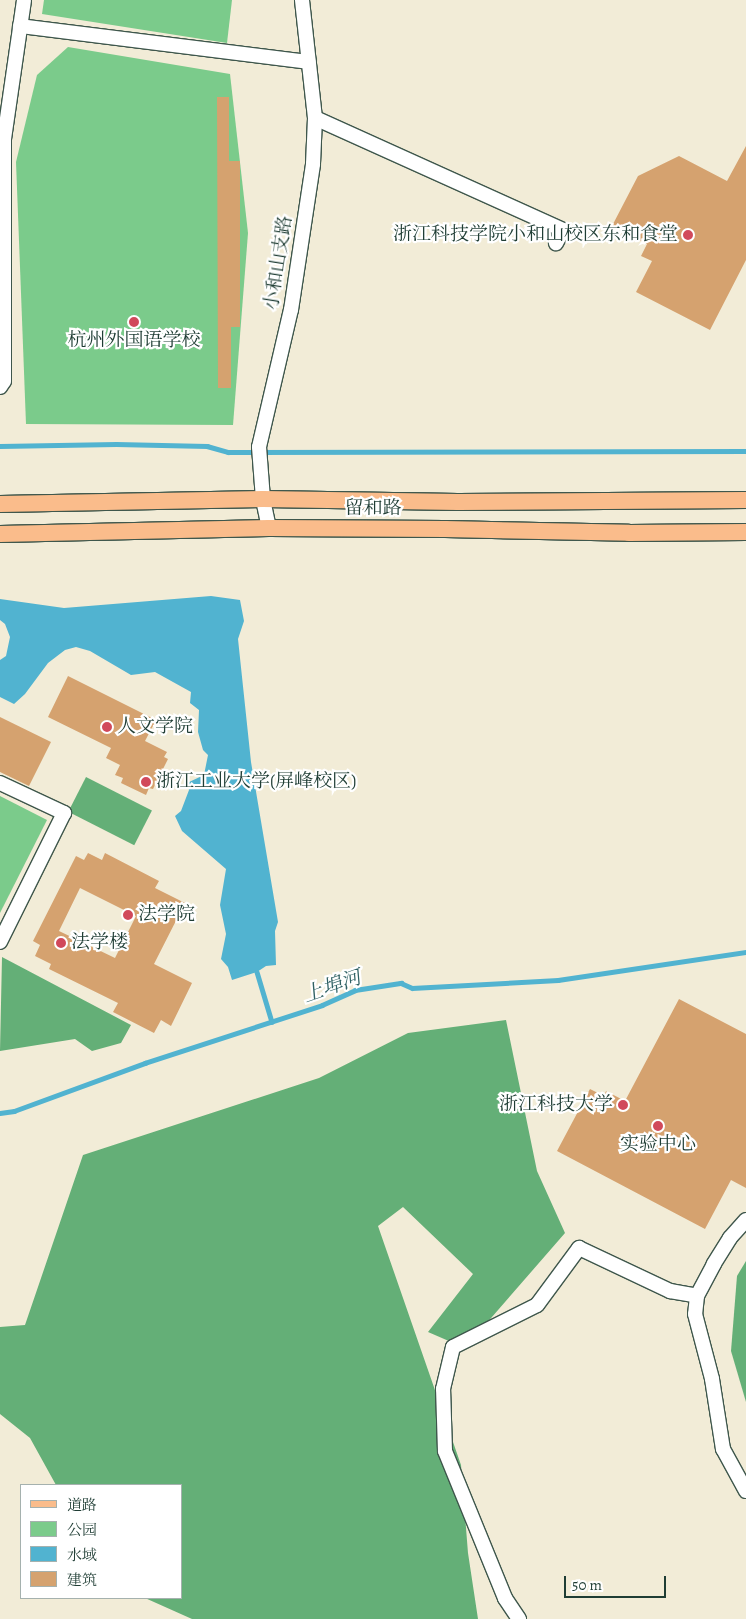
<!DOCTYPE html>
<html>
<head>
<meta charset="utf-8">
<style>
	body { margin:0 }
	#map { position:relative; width:746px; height:1619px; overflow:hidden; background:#f2ecd7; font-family:Alegreya,"Noto Serif SC",serif }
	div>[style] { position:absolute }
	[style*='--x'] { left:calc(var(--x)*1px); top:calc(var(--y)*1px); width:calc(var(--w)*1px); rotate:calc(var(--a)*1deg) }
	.green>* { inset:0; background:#7bcb8b }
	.forest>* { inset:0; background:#64af77; transform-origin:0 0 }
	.water>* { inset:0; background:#51b3d0 }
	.stream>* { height:4.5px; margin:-2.25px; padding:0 2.25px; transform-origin:2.25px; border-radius:2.25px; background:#51b3d0 }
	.building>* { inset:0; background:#d5a26f }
	.roads { filter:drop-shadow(1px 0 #3f574c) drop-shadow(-1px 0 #3f574c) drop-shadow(0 1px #3f574c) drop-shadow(0 -1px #3f574c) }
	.minor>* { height:14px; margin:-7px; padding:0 7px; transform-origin:7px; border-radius:7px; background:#fff }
	.major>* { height:16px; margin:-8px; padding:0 8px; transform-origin:8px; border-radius:8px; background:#fabc8b }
	.dots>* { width:14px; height:14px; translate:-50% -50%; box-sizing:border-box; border:2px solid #fff; border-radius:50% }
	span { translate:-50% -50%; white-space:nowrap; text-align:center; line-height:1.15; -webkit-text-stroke:4.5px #fff; paint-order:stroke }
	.poi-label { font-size:19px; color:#1f3d34 }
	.right { translate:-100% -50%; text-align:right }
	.left { translate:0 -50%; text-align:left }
	.street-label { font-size:19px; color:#1f3d34 }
	.water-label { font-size:20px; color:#2e6063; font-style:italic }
	.legend { position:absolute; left:20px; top:1484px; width:162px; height:115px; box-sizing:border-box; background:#fff; border:1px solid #a5b1ae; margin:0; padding:6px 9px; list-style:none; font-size:15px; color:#1f3d34 }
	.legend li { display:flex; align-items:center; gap:10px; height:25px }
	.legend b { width:25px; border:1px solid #a5b1ae }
	.scale { position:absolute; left:564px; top:1576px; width:102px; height:22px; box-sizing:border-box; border:2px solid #1f3d34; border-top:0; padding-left:6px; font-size:15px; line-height:18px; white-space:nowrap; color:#1f3d34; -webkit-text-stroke:4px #fff; paint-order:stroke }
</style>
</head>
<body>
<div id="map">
	<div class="green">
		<div style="clip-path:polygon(44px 0,232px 0,227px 43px,42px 14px)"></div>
		<div style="clip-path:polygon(68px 47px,230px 74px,248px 233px,233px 425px,26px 424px,16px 162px,37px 75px)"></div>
		<div style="clip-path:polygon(0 796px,47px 820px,0 913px)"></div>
	</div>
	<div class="forest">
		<div style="left:86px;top:777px;width:74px;height:39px;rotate:27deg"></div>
		<div style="clip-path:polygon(2px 957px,131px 1025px,121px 1043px,92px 1051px,75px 1039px,0 1051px)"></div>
		<div style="clip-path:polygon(506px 1020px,537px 1171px,565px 1233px,465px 1348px,428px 1332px,473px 1274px,403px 1207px,378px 1226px,461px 1465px,468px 1553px,478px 1619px,192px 1619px,145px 1598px,181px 1598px,181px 1485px,56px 1485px,30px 1438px,0 1414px,0 1327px,25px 1325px,83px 1155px,319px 1078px,408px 1033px)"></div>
		<div style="clip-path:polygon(746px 1261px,746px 1402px,731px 1351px,737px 1276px)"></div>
	</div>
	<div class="water">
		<div style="clip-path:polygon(211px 596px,240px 600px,244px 621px,238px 639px,251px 762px,278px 922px,275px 931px,276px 965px,266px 966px,257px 972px,232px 980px,228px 967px,221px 959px,226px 934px,220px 905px,226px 869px,182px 831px,175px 816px,181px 811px,189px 790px,187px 783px,204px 775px,208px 755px,203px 750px,198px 732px,199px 710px,190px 703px,191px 692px,155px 672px,131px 675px,90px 651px,76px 647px,65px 650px,48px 663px,25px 694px,14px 704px,0 697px,0 660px,6px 656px,10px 637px,5px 624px,0 620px,0 599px,64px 608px)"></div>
	</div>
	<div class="stream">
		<div style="--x:0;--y:446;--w:116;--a:-1"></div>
		<div style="--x:116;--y:444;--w:91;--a:1.3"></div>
		<div style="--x:207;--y:446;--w:22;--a:16"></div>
		<div style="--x:228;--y:452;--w:518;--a:-0.11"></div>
		<div style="--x:257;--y:972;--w:52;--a:73.3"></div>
		<div style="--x:0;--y:1113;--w:14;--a:-8"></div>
		<div style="--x:14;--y:1111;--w:140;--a:-20.1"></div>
		<div style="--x:145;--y:1063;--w:186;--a:-18.1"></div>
		<div style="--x:322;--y:1005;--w:36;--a:-24"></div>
		<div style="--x:355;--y:990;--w:47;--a:-8.7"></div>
		<div style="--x:401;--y:983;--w:12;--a:24"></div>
		<div style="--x:412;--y:988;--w:146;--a:-3.1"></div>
		<div style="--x:558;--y:980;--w:190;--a:-8.5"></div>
	</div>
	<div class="building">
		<div style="clip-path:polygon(217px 97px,229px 97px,229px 161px,240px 161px,240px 327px,231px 327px,231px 388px,218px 388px)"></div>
		<div style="clip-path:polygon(746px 146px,746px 260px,710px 330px,636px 292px,652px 261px,641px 256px,647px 244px,612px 226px,638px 176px,679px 156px,727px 181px)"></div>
		<div style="clip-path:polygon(68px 676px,156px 720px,145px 741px,167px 752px,164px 757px,168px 759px,153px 789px,149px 788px,146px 795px,121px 783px,123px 778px,115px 775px,120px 765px,106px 758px,111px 748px,48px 717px)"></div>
		<div style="clip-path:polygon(0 717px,51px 742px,29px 786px,0 772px)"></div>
		<div style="clip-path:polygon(evenodd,88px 853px,102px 860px,105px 853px,159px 881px,155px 888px,185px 903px,154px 964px,192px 983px,171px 1026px,161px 1020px,154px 1033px,113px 1012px,118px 1003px,49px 969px,51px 964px,35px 956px,40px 945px,33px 941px,76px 856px,84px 860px,88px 853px,80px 888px,136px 916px,115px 958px,59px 931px,80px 888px)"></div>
		<div style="clip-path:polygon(679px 999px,746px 1034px,746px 1188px,731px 1180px,705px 1229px,557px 1151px,590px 1089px,604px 1096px,606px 1091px,625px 1101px)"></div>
	</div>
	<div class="roads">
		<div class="minor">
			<div style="--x:20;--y:26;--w:291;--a:7.1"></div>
			<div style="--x:315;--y:118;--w:272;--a:24.3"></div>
			<div style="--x:563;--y:230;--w:15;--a:118"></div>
			<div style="--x:0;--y:387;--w:7;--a:-56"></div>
			<div style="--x:4;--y:381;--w:242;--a:-90"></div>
			<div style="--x:4;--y:139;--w:140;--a:-81.8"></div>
			<div style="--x:269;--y:528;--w:30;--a:-102"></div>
			<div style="--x:263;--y:499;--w:52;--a:-94.4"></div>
			<div style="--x:259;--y:447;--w:141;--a:-76.9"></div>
			<div style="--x:291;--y:310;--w:148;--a:-81.4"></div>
			<div style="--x:313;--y:164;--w:46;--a:-87.5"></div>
			<div style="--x:315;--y:118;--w:119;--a:-96.3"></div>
			<div style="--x:0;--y:783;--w:71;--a:25.1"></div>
			<div style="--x:64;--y:813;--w:144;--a:116.4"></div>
			<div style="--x:746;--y:1220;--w:24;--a:132"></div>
			<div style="--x:730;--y:1238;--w:31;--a:122"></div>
			<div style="--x:714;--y:1264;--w:36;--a:118"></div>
			<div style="--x:697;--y:1296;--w:18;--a:96"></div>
			<div style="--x:695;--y:1314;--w:67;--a:75.3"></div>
			<div style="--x:712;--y:1379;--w:71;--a:81.1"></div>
			<div style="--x:723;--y:1449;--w:48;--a:61.3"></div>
			<div style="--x:519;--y:1619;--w:25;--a:-124"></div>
			<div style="--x:505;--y:1598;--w:159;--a:-112.2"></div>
			<div style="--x:445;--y:1451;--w:62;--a:-91.8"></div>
			<div style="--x:443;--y:1389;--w:43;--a:-76.6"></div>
			<div style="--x:453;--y:1347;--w:94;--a:-26.6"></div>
			<div style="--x:537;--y:1305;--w:71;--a:-53.6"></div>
			<div style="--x:579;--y:1248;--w:101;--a:25.3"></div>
			<div style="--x:670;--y:1291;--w:27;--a:10"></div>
		</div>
		<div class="major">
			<div style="--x:0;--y:504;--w:263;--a:-1.1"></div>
			<div style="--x:263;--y:499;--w:195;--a:0.9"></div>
			<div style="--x:458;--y:502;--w:288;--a:-0.4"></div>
			<div style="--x:0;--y:534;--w:269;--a:-1.3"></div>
			<div style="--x:269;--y:528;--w:176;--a:0.3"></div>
			<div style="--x:445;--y:529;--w:184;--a:1.2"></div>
			<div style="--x:629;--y:533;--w:117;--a:-0.5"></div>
		</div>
	</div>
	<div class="dots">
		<div style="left:688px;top:235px;background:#d1495b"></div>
		<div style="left:134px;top:322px;background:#d1495b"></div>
		<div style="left:107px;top:727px;background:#d1495b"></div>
		<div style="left:146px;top:782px;background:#d1495b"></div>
		<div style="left:128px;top:915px;background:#d1495b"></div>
		<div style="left:61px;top:943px;background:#d1495b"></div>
		<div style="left:623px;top:1105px;background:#d1495b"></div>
		<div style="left:658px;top:1126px;background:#d1495b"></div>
	</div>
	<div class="poi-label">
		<span class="right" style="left:678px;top:235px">浙江科技学院小和山校区东和食堂</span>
		<span style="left:134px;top:341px">杭州外国语学校</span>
		<span class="left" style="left:117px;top:727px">人文学院</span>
		<span class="left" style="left:156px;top:782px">浙江工业大学(屏峰校区)</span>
		<span class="left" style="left:138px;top:915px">法学院</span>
		<span class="left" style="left:71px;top:943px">法学楼</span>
		<span class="right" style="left:613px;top:1105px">浙江科技大学</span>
		<span style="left:658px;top:1145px">实验中心</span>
	</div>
	<div class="street-label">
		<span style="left:279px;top:263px;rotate:-81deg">小和山支路</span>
		<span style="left:373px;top:509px">留和路</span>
	</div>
	<div class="water-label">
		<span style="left:332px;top:986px;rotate:-19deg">上埠河</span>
	</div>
	<ul class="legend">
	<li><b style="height:6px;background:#fabc8b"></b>道路</li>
	<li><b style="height:14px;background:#7bcb8b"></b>公园</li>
	<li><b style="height:14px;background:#51b3d0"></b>水域</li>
	<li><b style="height:14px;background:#d5a26f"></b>建筑</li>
	</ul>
	<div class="scale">50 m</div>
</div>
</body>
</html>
